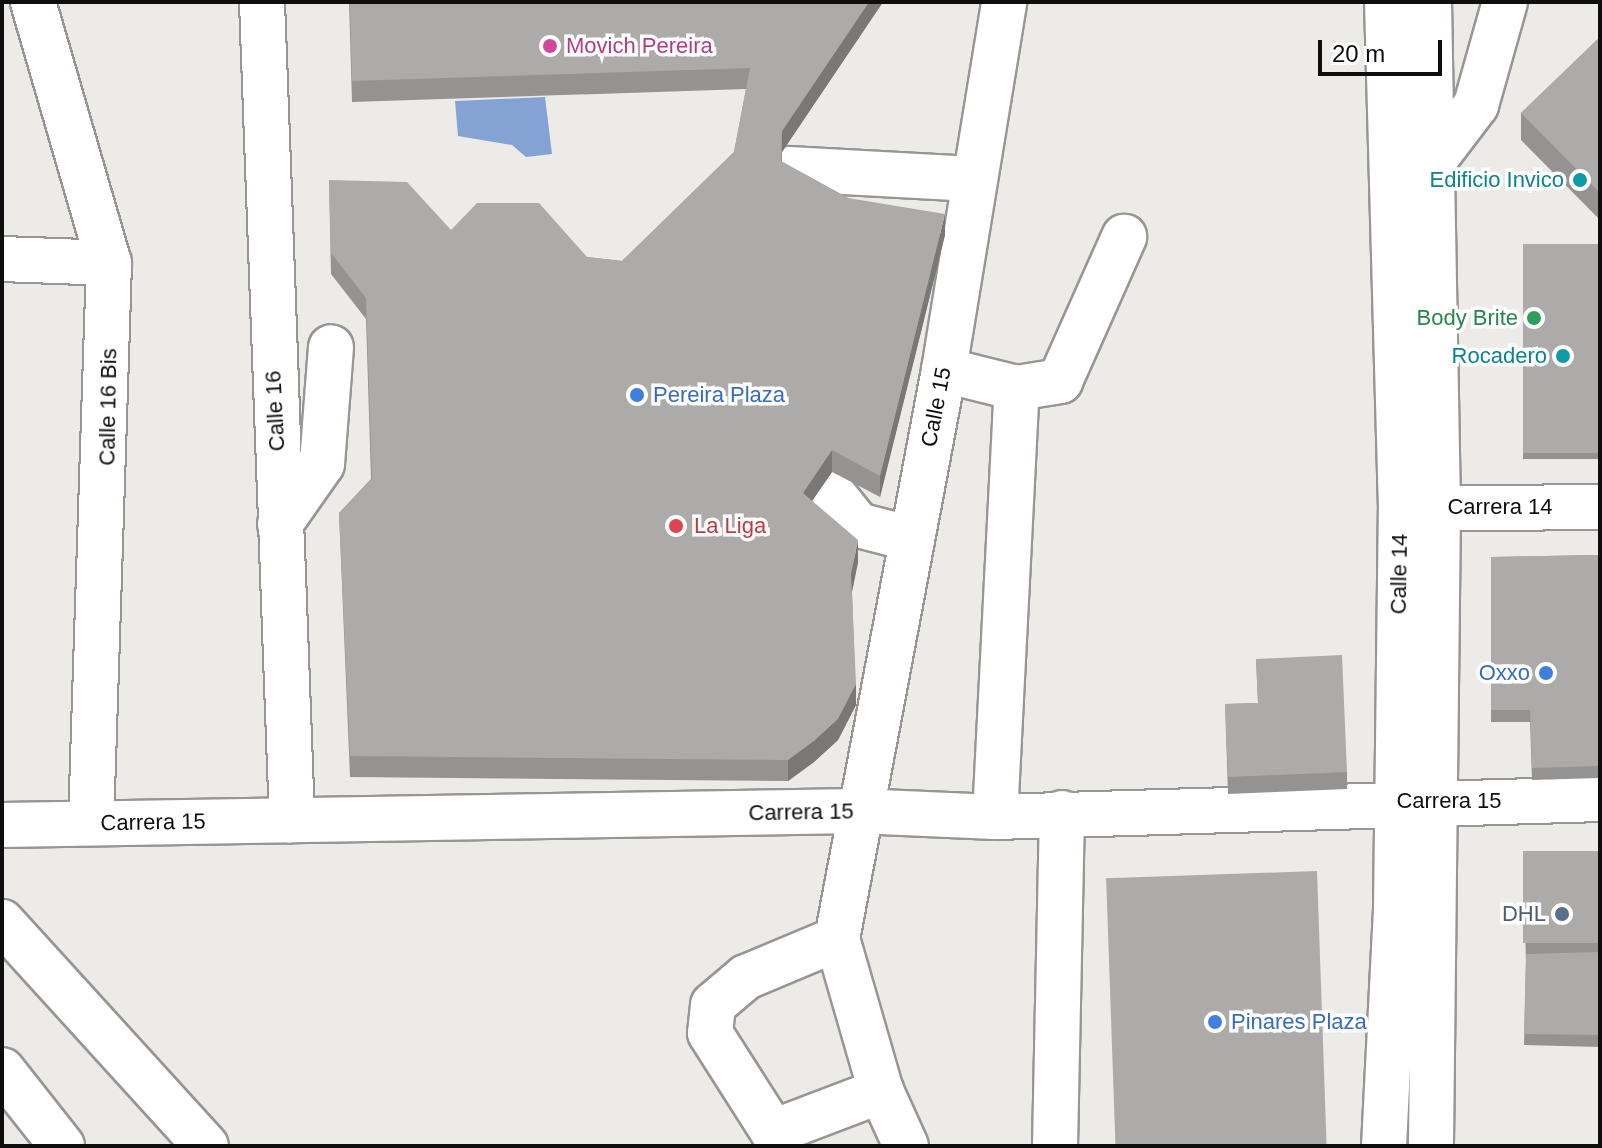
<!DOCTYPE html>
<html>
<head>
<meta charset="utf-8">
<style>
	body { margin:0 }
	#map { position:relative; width:1602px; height:1148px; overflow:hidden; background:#edebe8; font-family:Arial,sans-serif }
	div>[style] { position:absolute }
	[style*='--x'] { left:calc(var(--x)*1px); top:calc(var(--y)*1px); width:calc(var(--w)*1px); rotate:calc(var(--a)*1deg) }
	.water>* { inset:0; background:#85a2d5 }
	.roads { filter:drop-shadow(2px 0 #989694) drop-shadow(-2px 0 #989694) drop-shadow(0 2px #989694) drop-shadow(0 -2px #989694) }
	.minor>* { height:44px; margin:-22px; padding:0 22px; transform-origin:22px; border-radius:22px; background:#fff }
	.major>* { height:44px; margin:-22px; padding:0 22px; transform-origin:22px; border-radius:22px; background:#fff }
	.wall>* { inset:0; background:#959391; transform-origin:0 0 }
	.shaded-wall>* { inset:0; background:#797876 }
	.building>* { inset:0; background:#adaba9; transform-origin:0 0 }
	.dots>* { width:22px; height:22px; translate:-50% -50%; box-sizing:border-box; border:4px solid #fff; border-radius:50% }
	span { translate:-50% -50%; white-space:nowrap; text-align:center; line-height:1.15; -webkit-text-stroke:7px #fff; paint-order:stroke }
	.hotel-label { font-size:22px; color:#b23c85 }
	.left { translate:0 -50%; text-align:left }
	.culture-label { font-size:22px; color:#0d838f }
	.right { translate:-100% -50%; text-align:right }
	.leisure-label { font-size:22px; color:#27864d }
	.shop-label { font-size:22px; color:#366cbe }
	.street-label { font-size:22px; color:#0f0e0e }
	.health-label { font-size:22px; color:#be3a42 }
	.service-label { font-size:22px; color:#4e5e75 }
	.frame { position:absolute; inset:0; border:4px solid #0f0e0e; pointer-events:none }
	.scale { position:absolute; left:1318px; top:40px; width:124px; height:36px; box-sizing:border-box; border:4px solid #0f0e0e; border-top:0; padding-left:10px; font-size:24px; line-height:28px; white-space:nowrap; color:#0f0e0e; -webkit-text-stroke:6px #fff; paint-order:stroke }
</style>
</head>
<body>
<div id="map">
	<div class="water">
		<div style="clip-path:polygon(545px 97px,552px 154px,526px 157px,512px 145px,458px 136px,455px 101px)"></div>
	</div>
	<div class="roads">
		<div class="minor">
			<div style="--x:33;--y:2;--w:272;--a:73.8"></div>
			<div style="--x:109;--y:263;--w:560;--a:91.84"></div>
			<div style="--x:262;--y:2;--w:819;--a:87.9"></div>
			<div style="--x:1432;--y:163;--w:73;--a:-52.8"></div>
			<div style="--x:1476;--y:105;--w:107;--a:-74.3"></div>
			<div style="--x:788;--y:169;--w:186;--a:3.1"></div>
			<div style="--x:2;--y:259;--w:107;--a:2.1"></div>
			<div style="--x:944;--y:370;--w:75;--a:13.9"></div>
			<div style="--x:833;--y:494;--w:40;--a:51"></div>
			<div style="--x:858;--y:525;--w:56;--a:14.5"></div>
			<div style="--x:1401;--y:509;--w:199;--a:-0.6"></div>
			<div style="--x:280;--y:524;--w:73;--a:-55"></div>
			<div style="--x:322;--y:464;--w:117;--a:-85.6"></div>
			<div style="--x:995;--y:817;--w:430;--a:-87.1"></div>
			<div style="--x:1017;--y:388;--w:44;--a:-9.2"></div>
			<div style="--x:1060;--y:381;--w:158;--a:-66"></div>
			<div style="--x:2;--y:825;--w:855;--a:-0.94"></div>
			<div style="--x:857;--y:811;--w:138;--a:2.5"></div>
			<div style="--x:995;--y:817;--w:605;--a:-1.7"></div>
			<div style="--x:837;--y:939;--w:99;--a:157.3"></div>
			<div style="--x:746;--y:977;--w:43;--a:139.7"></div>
			<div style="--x:713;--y:1005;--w:28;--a:96"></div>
			<div style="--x:710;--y:1033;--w:117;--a:57.5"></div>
			<div style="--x:773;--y:1132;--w:116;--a:-20.8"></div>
			<div style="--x:906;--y:1146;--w:60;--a:-114.4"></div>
			<div style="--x:881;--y:1091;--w:158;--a:-106.1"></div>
			<div style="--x:837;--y:939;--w:579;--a:-79.35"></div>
			<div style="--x:944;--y:370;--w:373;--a:-80.7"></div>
			<div style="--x:1055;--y:1146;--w:333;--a:-88.8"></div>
		</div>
		<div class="major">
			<div style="--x:1429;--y:2;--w:505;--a:88.98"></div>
			<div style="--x:1438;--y:507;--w:639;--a:90.63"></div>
			<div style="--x:2;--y:922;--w:303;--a:47.7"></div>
			<div style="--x:2;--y:1070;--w:97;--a:51.7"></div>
			<div style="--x:1384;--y:1146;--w:238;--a:-87.1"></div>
			<div style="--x:1396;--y:908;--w:399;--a:-89.3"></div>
			<div style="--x:1401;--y:509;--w:507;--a:-91.58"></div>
		</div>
	</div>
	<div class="wall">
		<div style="clip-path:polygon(349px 2px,883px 2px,782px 152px,782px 162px,848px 198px,945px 235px,880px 497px,832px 472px,812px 501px,858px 562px,852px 592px,856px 705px,838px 740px,814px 762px,788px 781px,350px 777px,339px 513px,371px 479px,366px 319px,331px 274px,329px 180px,451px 230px,587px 257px,622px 261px,734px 152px,746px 89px,352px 102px)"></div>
		<div style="clip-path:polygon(1600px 37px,1600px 220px,1521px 140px,1521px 113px)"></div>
		<div style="left:1600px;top:244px;width:215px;height:77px;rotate:90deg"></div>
		<div style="clip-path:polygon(1600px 555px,1600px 778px,1532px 780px,1530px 722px,1491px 722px,1491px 557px)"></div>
		<div style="clip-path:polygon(1256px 659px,1347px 772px,1347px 789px,1228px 794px,1225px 704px,1258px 703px)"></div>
		<div style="clip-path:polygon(1600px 851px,1600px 1047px,1524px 1045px,1526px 963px,1523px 854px)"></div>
	</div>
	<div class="shaded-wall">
		<div style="clip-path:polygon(869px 2px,883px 2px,782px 152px,781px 182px,782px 131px)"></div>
		<div style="clip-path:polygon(945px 214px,945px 235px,880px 497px,880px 476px)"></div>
		<div style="clip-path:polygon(832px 450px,832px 472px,803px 514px,803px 493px)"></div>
		<div style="clip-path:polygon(858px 540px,858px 562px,851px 596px,851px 574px)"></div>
		<div style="clip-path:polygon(856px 684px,856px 705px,838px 740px,814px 762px,788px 781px,788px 760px)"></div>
	</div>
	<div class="building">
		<div style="clip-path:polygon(350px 2px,869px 2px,782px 131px,781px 161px,848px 198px,945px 214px,880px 476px,832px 450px,803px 493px,858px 540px,851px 574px,856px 684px,838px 719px,814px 741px,788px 760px,350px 756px,339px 513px,372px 479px,366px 298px,331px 253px,329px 180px,407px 182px,451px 230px,477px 203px,539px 203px,587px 257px,622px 261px,734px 152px,750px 68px,352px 81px)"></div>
		<div style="clip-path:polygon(1600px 37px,1600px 193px,1521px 113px)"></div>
		<div style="left:1600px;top:244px;width:209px;height:77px;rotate:90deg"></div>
		<div style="clip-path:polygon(1600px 555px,1600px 766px,1532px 768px,1530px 710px,1491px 710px,1491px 557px)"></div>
		<div style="clip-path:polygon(1342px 655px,1347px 772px,1228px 777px,1225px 704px,1258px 703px,1256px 659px)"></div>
		<div style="left:1600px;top:851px;width:92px;height:77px;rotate:90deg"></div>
		<div style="left:1317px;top:871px;width:275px;height:211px;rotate:88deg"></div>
		<div style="clip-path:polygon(1599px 941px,1600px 941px,1600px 1035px,1524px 1034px,1526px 954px,1600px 952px)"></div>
	</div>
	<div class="dots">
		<div style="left:550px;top:46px;background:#d1479c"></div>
		<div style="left:1580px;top:180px;background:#0f9aa8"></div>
		<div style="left:1534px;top:318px;background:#2e9e5b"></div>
		<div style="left:1563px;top:356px;background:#0f9aa8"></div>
		<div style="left:637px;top:395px;background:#3f7fe0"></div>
		<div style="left:676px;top:526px;background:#e0444e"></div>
		<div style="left:1546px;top:673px;background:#3f7fe0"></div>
		<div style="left:1562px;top:914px;background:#5c6f8a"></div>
		<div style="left:1215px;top:1022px;background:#3f7fe0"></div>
	</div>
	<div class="hotel-label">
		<span class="left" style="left:566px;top:46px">Movich Pereira</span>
	</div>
	<div class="culture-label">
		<span class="right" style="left:1564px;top:180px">Edificio Invico</span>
		<span class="right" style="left:1547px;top:356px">Rocadero</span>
	</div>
	<div class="leisure-label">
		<span class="right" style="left:1518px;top:318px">Body Brite</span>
	</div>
	<div class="shop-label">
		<span class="left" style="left:653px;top:395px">Pereira Plaza</span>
		<span class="right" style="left:1530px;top:673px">Oxxo</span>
		<span class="left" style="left:1231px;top:1022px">Pinares Plaza</span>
	</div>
	<div class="street-label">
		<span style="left:108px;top:407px;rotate:-89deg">Calle 16 Bis</span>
		<span style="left:936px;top:407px;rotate:-79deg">Calle 15</span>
		<span style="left:275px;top:411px;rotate:-93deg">Calle 16</span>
		<span style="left:1500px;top:507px">Carrera 14</span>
		<span style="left:1399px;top:574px;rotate:-89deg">Calle 14</span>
		<span style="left:1449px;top:801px">Carrera 15</span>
		<span style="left:801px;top:812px;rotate:-1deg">Carrera 15</span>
		<span style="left:153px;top:822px;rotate:-1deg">Carrera 15</span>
	</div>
	<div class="health-label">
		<span class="left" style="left:694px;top:526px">La Liga</span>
	</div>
	<div class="service-label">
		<span class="right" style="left:1546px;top:914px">DHL</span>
	</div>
	<div class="frame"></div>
	<div class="scale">20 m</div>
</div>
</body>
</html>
